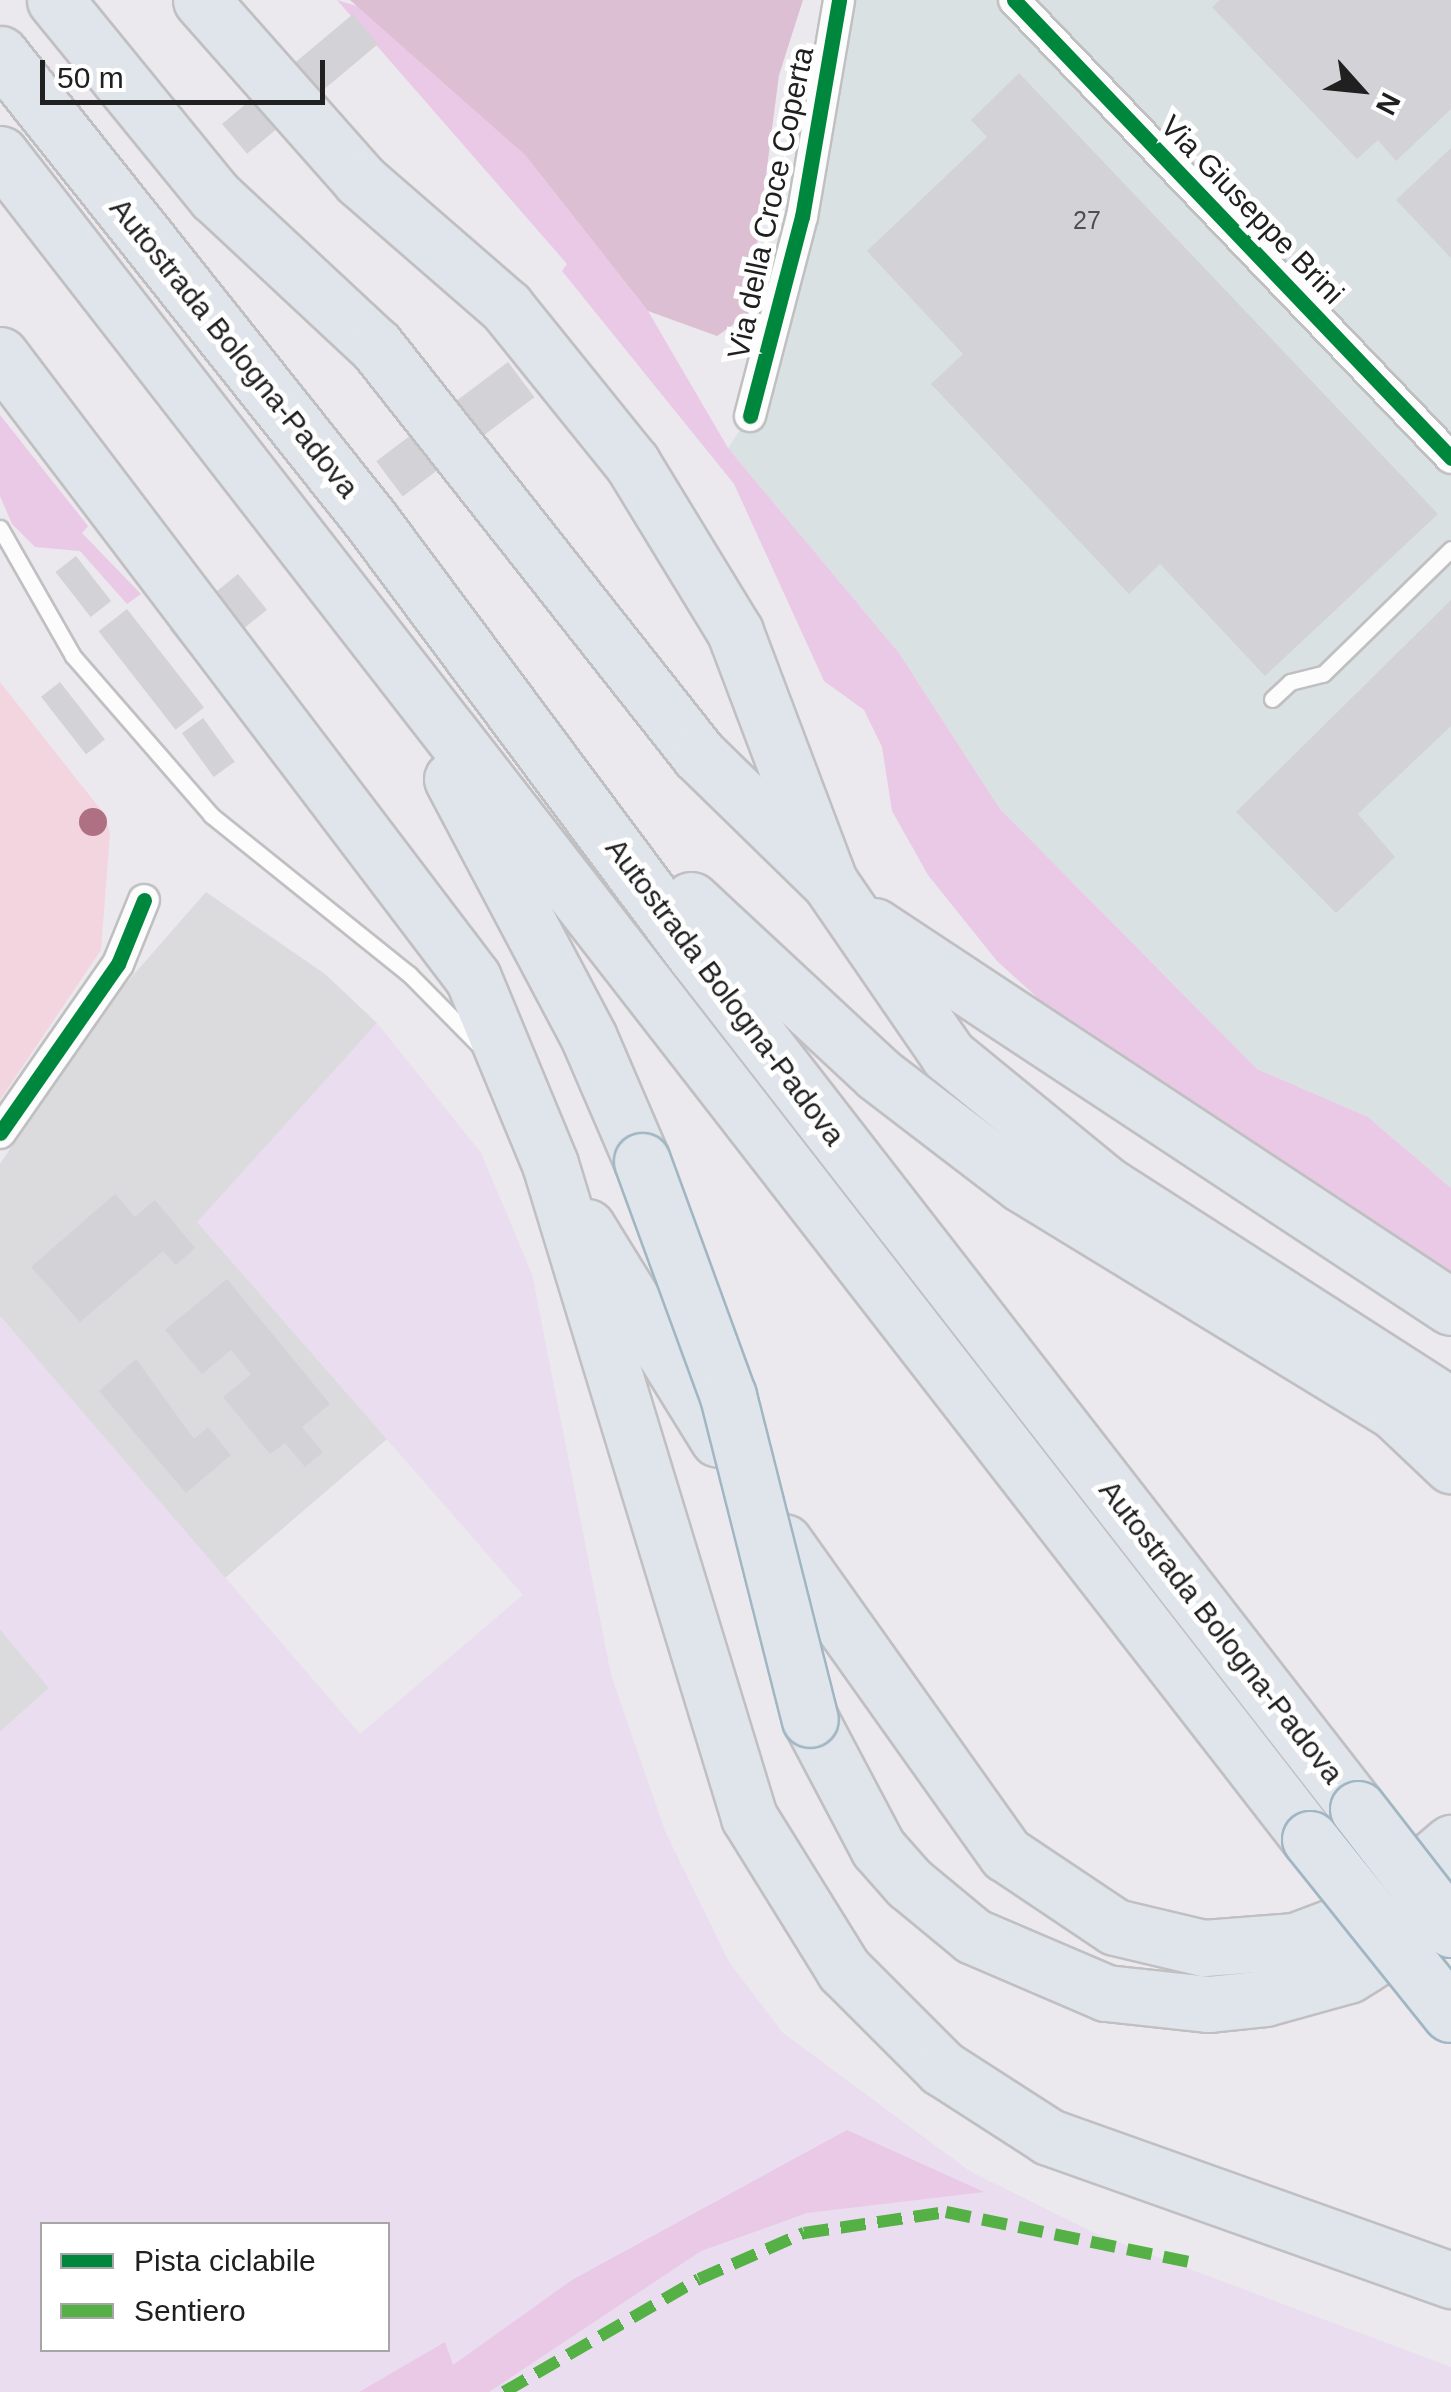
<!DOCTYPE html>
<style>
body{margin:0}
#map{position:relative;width:1451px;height:2392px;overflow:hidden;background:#ebe9ee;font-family:Arial,sans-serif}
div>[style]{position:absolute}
.residential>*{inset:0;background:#dbdadd}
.industrial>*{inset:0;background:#d9e1e2}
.farmland>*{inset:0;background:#e9ddef}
.grass>*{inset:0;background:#eac9e6}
.forest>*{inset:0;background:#dcbfd3}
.park>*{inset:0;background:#f3d5df}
.building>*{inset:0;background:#d3d2d7;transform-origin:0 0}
.roads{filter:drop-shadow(2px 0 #c0bfc1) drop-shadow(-2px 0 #c0bfc1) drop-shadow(0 2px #c0bfc1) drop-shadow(0 -2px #c0bfc1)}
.service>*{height:15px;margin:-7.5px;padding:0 7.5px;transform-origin:7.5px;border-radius:7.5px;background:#fcfcfc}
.minor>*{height:30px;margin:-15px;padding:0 15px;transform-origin:15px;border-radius:15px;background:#fcfcfc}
.motorway>*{height:55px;margin:-27.5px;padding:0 27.5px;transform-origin:27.5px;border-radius:27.5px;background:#e0e5eb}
.bridges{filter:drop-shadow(2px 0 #a0b6c3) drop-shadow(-2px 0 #a0b6c3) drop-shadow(0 2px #a0b6c3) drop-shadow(0 -2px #a0b6c3)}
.motorway-bridge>*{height:55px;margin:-27.5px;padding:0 27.5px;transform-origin:27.5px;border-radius:27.5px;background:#e0e5eb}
.quiet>*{height:12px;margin-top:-6px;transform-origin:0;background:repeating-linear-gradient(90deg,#55b145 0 25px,transparent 0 37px)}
.cycleway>*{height:15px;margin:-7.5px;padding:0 7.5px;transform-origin:7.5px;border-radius:7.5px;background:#00873e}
.trees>*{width:28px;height:28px;margin:-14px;border-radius:50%;background:#b07083}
span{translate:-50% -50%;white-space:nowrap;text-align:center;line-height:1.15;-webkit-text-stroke:10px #fff;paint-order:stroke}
.number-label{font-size:25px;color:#4e4e50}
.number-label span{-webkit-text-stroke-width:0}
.street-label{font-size:30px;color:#202020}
.legend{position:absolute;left:40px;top:2222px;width:350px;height:130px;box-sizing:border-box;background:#fff;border:2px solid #a6a6a6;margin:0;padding:12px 18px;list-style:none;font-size:30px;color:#202020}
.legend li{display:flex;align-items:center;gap:20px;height:50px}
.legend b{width:50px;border:2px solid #a6a6a6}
.north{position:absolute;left:1311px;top:40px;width:100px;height:100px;-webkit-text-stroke:8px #fff;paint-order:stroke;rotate:117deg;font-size:28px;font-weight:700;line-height:40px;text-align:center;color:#202020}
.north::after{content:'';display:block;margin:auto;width:35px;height:45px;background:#202020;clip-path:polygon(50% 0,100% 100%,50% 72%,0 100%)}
.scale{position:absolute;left:40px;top:60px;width:285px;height:45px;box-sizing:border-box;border:5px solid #202020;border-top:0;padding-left:12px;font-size:30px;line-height:35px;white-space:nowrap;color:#202020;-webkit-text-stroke:8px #fff;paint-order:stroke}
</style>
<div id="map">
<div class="residential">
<i style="clip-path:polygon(206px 892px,325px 974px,377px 1023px,198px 1223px,387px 1439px,225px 1578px,0 1316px,0 1164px,100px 1013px)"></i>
<i style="clip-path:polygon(0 1629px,49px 1688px,0 1732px)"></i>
</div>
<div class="industrial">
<i style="clip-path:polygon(839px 0,1451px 0,1451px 1188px,1368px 1117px,1257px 1069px,1000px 809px,899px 653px,728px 448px,750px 415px)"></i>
</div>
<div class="farmland">
<i style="clip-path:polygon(evenodd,377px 1023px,481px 1153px,532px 1274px,611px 1675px,665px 1831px,729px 1962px,783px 2033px,971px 2172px,1099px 2235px,1451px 2367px,1451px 2392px,0 2392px,0 1732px,49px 1688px,0 1629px,0 1316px,360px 1734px,523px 1595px,197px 1222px,377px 1023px,42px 2224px,388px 2224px,388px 2350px,42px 2350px,42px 2224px)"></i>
</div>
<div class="grass">
<i style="clip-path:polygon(337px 0,360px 7px,525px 155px,648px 311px,728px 448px,899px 653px,1000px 809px,1257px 1069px,1368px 1117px,1451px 1188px,1451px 1275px,1078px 1035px,997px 961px,928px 875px,892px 811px,882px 747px,864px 710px,824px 681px,734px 484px,562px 271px,567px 264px)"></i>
<i style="clip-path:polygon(0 415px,88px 526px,82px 533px,141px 594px,127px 604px,80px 551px,35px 547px,12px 524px,0 496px)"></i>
<i style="clip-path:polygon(847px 2130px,984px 2192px,807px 2213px,701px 2251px,489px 2392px,359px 2392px,445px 2342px,453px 2365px,572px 2280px)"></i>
</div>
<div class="forest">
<i style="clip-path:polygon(350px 0,803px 0,779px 75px,748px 314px,717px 336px,648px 311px,525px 155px)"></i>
</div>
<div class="park">
<i style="clip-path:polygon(0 682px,105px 815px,110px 834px,101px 950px,0 1100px)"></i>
</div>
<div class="building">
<i style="clip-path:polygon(1220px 0,1451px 0,1451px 109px,1396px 161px,1378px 140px,1357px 159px,1212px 7px)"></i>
<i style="left:353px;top:14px;width:39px;height:171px;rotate:50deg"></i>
<i style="clip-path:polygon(1019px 73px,1438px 514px,1265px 676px,1160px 564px,1129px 594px,931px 384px,963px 354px,867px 251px,987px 137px,971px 120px)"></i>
<i style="clip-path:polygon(1451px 148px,1451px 258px,1396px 200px)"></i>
<i style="left:508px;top:362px;width:44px;height:165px;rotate:53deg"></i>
<i style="left:76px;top:556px;width:57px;height:26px;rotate:52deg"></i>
<i style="left:238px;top:574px;width:46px;height:88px;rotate:51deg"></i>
<i style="clip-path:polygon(1451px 600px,1451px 726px,1358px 814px,1395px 857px,1336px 913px,1236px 812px)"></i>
<i style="left:127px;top:609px;width:125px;height:36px;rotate:52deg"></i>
<i style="left:60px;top:682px;width:73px;height:24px;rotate:52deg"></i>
<i style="left:203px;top:718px;width:54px;height:26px;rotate:54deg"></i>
<i style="clip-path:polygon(115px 1194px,135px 1217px,155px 1200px,195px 1248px,176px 1265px,163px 1251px,80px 1322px,31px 1267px)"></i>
<i style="clip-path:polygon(227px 1279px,330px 1404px,302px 1427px,323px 1452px,305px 1467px,285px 1443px,270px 1454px,223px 1397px,251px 1374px,231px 1350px,202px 1374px,165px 1330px)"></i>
<i style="clip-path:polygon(136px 1359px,194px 1439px,208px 1427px,231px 1455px,186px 1493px,99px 1391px)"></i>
</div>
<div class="roads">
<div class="service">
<i style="left:0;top:528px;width:147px;rotate:60.3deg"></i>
<i style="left:73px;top:656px;width:211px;rotate:49deg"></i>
<i style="left:211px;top:815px;width:254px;rotate:38.8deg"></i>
<i style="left:409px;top:974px;width:98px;rotate:45.4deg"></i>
<i style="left:1272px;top:699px;width:25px;rotate:-43deg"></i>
<i style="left:1290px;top:682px;width:34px;rotate:-14deg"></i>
<i style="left:1323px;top:674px;width:179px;rotate:-44.3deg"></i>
</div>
<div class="minor">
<i style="left:1014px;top:0;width:633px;rotate:46.34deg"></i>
<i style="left:750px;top:416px;width:206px;rotate:-75.4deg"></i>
<i style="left:802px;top:217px;width:220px;rotate:-80.3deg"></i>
<i style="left:0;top:1133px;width:206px;rotate:-55.1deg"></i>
<i style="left:118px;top:964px;width:69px;rotate:-67.9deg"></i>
</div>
<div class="motorway">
<i style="left:55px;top:0;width:253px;rotate:50.8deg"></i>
<i style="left:215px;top:196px;width:220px;rotate:43deg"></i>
<i style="left:376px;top:346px;width:521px;rotate:51.7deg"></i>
<i style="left:699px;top:755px;width:183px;rotate:44.3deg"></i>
<i style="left:830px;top:883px;width:209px;rotate:55.5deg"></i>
<i style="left:948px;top:1055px;width:205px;rotate:39.3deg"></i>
<i style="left:1107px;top:1185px;width:409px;rotate:32.7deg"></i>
<i style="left:201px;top:0;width:240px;rotate:48.5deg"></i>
<i style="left:360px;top:180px;width:194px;rotate:41deg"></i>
<i style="left:506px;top:307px;width:201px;rotate:51.1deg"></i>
<i style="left:632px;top:463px;width:198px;rotate:58.6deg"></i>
<i style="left:735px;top:632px;width:260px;rotate:69.3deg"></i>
<i style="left:0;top:54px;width:594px;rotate:51.49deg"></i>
<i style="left:370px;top:519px;width:544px;rotate:53.3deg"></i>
<i style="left:695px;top:955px;width:1081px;rotate:52.18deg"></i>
<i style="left:0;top:154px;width:2134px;rotate:52.14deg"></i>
<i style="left:0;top:355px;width:782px;rotate:52.79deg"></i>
<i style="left:473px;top:978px;width:201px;rotate:67.5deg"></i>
<i style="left:550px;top:1164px;width:683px;rotate:73.05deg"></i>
<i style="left:749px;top:1817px;width:180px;rotate:58.2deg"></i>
<i style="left:844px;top:1970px;width:139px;rotate:45deg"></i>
<i style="left:942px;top:2068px;width:127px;rotate:32.8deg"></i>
<i style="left:1049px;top:2137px;width:427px;rotate:19.6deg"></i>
<i style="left:452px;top:779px;width:293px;rotate:62.1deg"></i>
<i style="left:589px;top:1038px;width:134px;rotate:66.7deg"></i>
<i style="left:691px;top:900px;width:255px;rotate:42.9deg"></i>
<i style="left:878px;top:1074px;width:181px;rotate:37.4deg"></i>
<i style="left:1022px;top:1184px;width:436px;rotate:31.4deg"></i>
<i style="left:1394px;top:1411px;width:79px;rotate:43.5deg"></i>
<i style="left:874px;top:926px;width:691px;rotate:33.44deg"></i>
<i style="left:587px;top:1227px;width:249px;rotate:58.3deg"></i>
<i style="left:784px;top:1542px;width:383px;rotate:54.6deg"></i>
<i style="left:1006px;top:1854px;width:131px;rotate:33.8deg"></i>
<i style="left:1115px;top:1927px;width:91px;rotate:13.3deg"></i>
<i style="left:1204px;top:1948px;width:91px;rotate:-4.4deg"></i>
<i style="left:1295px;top:1941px;width:79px;rotate:-20.7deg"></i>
<i style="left:1369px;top:1913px;width:108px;rotate:-40.5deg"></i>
<i style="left:810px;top:1719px;width:146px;rotate:62.2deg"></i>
<i style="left:878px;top:1848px;width:47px;rotate:48.5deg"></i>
<i style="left:909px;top:1883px;width:83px;rotate:39.6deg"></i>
<i style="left:973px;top:1936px;width:145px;rotate:23.2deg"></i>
<i style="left:1106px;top:1993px;width:104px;rotate:6.1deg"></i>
<i style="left:1209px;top:2004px;width:56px;rotate:-6.1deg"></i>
<i style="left:1265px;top:1998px;width:86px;rotate:-15.5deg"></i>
<i style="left:1348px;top:1975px;width:105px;rotate:-31.7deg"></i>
</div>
</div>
<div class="bridges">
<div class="motorway-bridge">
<i style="left:642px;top:1161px;width:250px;rotate:69.9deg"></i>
<i style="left:728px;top:1396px;width:333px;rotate:75.8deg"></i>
<i style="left:1358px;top:1809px;width:152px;rotate:52.2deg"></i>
<i style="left:1310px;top:1839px;width:224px;rotate:51.3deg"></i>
</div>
</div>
<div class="quiet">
<i style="left:504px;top:2392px;width:225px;rotate:-30.1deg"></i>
<i style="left:699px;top:2279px;width:115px;rotate:-23.7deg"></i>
<i style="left:804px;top:2233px;width:144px;rotate:-8.4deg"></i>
<i style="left:946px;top:2212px;width:249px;rotate:11.6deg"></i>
</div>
<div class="cycleway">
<i style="left:1014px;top:0;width:633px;rotate:46.34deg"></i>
<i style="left:750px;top:416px;width:206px;rotate:-75.4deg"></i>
<i style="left:802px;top:217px;width:220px;rotate:-80.3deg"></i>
<i style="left:0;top:1133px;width:206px;rotate:-55.1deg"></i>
<i style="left:118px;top:964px;width:69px;rotate:-67.9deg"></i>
</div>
<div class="trees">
<i style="left:93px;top:822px"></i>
</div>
<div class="number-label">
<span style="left:1087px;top:220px">27</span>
</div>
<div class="street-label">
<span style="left:771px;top:203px;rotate:-78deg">Via della Croce Coperta</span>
<span style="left:1252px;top:210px;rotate:46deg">Via Giuseppe Brini</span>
<span style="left:234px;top:348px;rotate:51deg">Autostrada Bologna-Padova</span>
<span style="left:725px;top:992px;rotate:53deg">Autostrada Bologna-Padova</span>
<span style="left:1221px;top:1632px;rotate:52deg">Autostrada Bologna-Padova</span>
</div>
<ul class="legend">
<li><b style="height:12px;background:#00873e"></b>Pista ciclabile</li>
<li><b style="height:12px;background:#55b145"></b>Sentiero</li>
</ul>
<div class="north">N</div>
<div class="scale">50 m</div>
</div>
